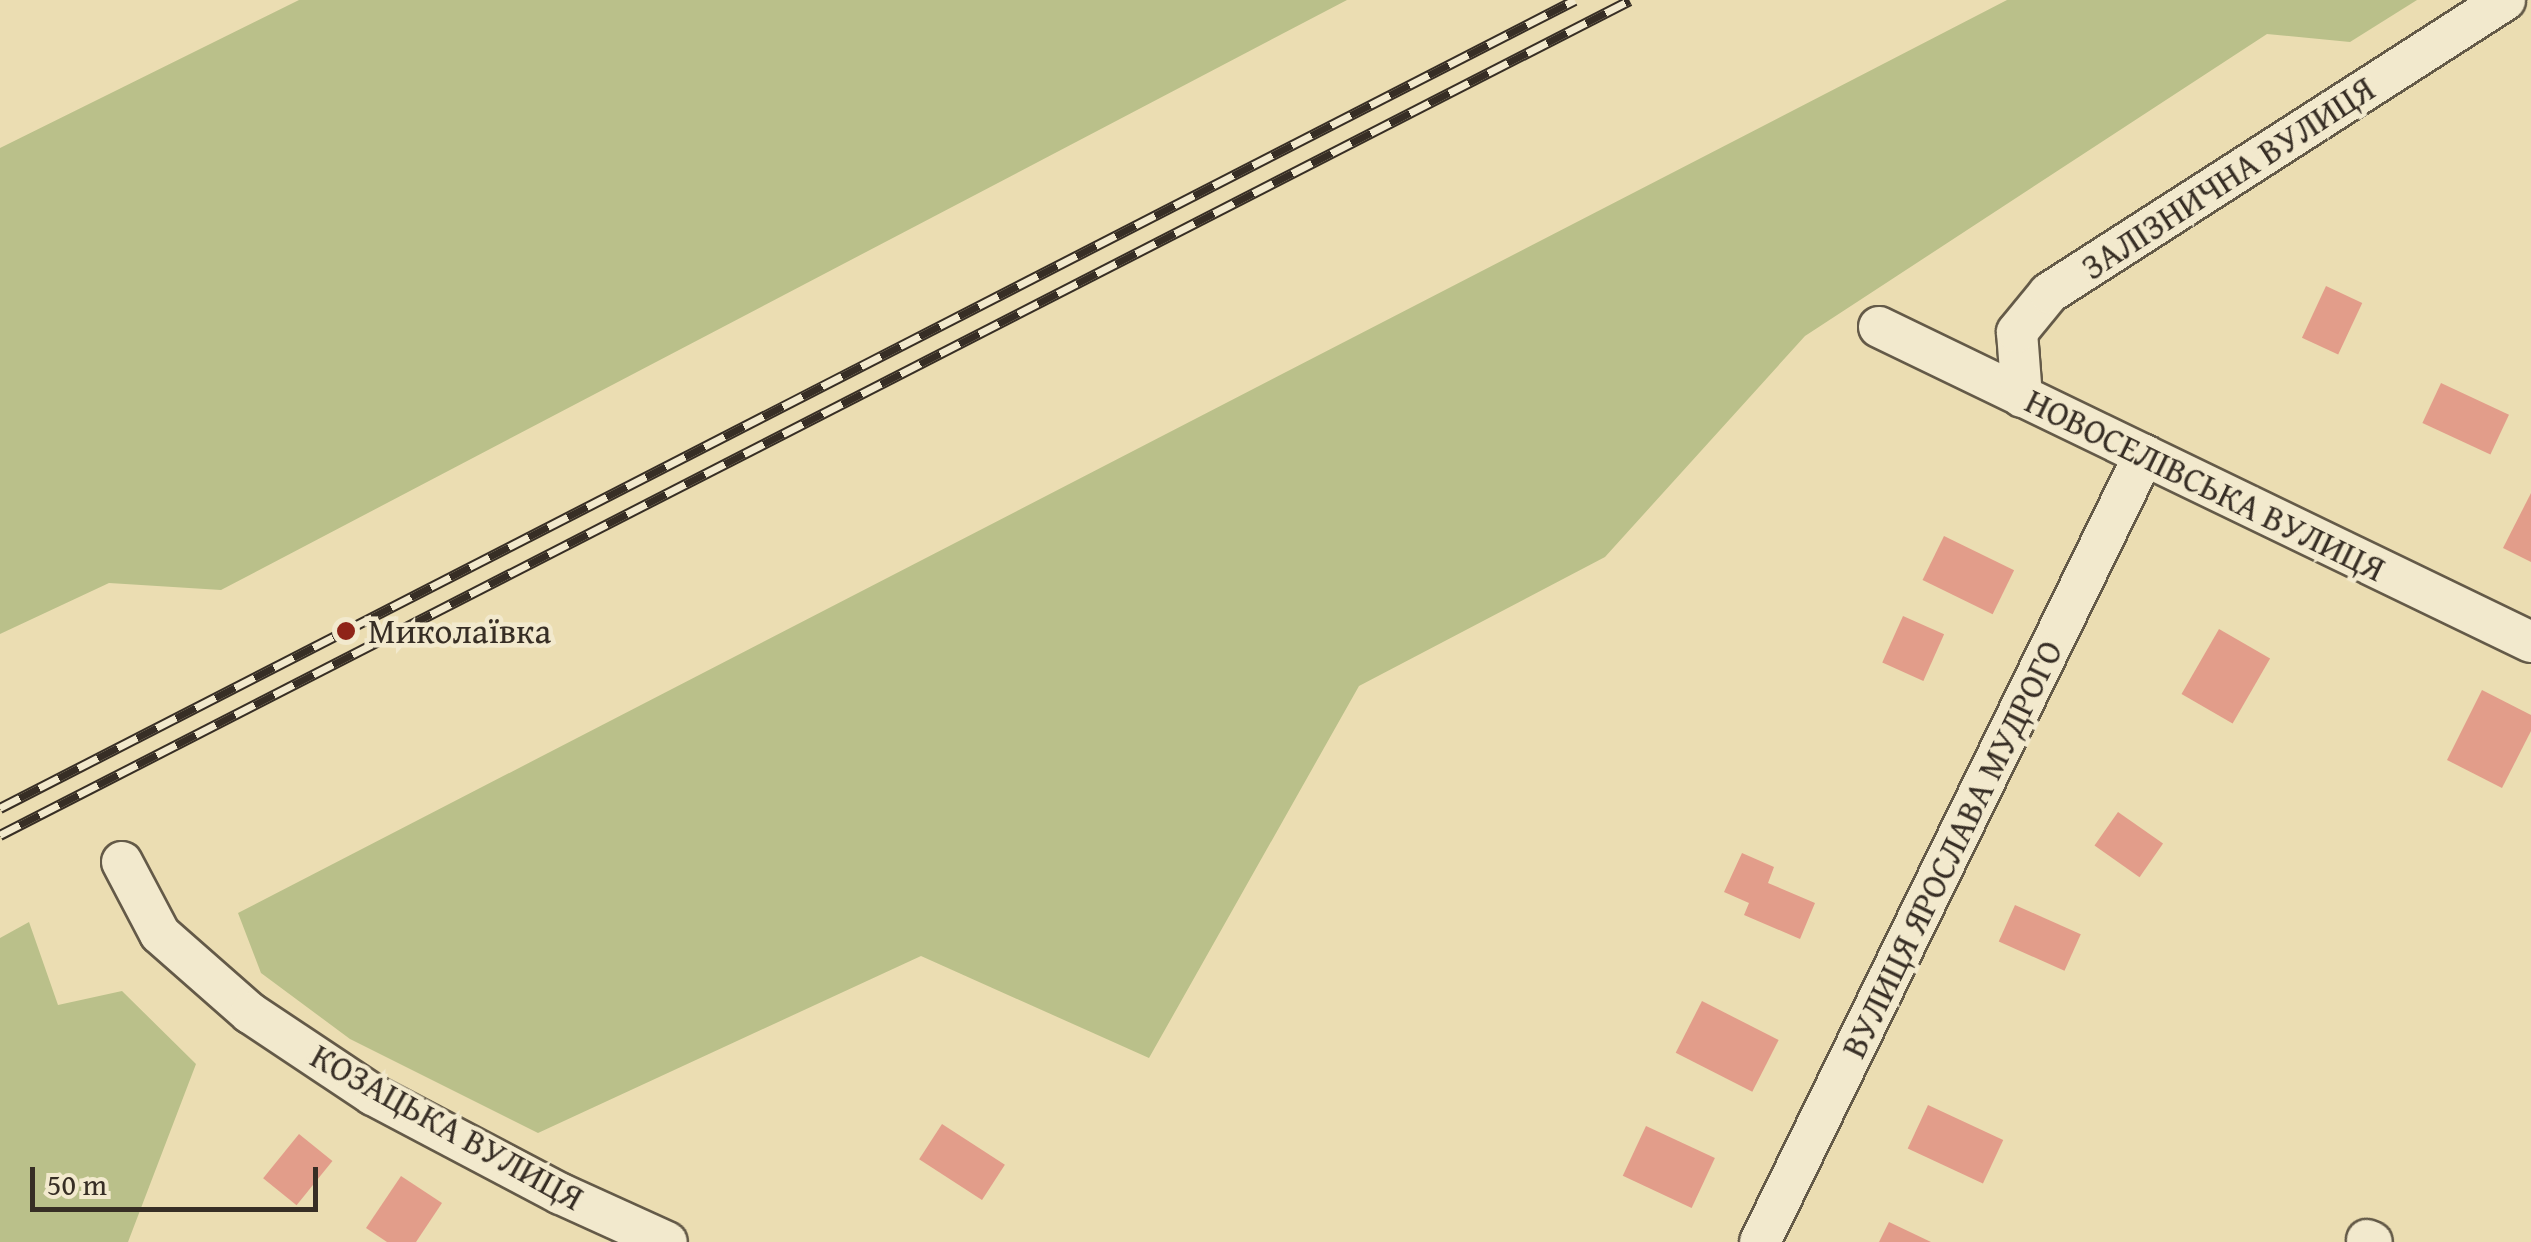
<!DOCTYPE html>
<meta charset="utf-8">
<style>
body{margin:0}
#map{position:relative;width:2531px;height:1242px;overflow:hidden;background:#ebddb2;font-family:"Gentium Book Plus",serif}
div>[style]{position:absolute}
.green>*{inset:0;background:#bac08a}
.building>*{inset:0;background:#e29d8a;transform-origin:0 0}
.roads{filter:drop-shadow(2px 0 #645a48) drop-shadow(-2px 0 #645a48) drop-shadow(0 2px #645a48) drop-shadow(0 -2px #645a48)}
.minor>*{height:40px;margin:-20px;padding:0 20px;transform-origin:20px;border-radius:20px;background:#f2e9cd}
.rail>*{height:11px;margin-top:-5.5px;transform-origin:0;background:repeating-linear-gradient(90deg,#f2e9cd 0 22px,#372e25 0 44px);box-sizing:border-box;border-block:2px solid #372e25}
.dots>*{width:28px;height:28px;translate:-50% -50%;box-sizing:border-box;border:5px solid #f2e9cd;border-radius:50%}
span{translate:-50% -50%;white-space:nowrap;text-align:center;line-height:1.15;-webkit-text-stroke:9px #f2e9cd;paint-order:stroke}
.street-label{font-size:35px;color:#372e25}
.poi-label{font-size:35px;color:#372e25}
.left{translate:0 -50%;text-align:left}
.scale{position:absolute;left:30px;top:1167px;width:288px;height:45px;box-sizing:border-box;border:5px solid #372e25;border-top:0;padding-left:12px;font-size:30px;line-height:35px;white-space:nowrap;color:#372e25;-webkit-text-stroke:8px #f2e9cd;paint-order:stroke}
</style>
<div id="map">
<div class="green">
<i style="clip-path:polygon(299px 0,1347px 0,221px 590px,109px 583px,0 634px,0 148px)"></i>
<i style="clip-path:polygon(2007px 0,2417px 0,2350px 42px,2267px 34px,1805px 336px,1605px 557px,1359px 686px,1149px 1058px,921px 956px,538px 1133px,350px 1039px,261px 973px,238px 913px)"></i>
<i style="clip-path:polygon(29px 922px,58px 1005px,122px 991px,196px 1064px,128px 1242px,0 1242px,0 938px)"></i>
</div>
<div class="building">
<i style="left:2326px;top:286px;width:40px;height:57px;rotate:25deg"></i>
<i style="left:2441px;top:383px;width:75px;height:44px;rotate:25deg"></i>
<i style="clip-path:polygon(2531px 493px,2531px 562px,2503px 548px)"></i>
<i style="left:1944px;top:536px;width:78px;height:49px;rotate:26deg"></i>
<i style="left:1903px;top:616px;width:45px;height:51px;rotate:24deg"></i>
<i style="left:2219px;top:629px;width:59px;height:75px;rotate:30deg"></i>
<i style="clip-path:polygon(2482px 690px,2531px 715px,2531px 731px,2502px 788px,2447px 760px)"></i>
<i style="left:2118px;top:812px;width:55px;height:41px;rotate:35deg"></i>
<i style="clip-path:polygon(1742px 853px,1774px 867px,1768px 883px,1815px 903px,1800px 939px,1744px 915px,1749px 903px,1724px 892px)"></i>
<i style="left:2015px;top:905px;width:72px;height:40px;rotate:24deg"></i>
<i style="left:1702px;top:1001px;width:86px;height:58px;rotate:27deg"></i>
<i style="left:1928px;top:1105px;width:83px;height:48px;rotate:25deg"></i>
<i style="left:942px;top:1124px;width:75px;height:42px;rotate:33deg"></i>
<i style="left:1646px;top:1126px;width:76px;height:55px;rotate:25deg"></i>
<i style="left:299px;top:1134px;width:43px;height:57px;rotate:39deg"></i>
<i style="clip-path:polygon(401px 1176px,442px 1203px,416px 1242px,387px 1242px,366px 1228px)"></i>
<i style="clip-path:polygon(1889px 1222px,1931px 1242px,1879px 1242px)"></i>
</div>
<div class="roads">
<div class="minor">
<i style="left:1879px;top:327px;width:724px;rotate:25.79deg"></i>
<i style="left:2022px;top:397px;width:65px;rotate:-94.4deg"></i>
<i style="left:2017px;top:332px;width:50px;rotate:-50.6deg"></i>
<i style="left:2049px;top:293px;width:542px;rotate:-32.72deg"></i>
<i style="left:122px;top:862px;width:81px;rotate:62.2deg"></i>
<i style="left:160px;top:934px;width:120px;rotate:41.3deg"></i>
<i style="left:250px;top:1013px;width:148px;rotate:33.7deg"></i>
<i style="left:373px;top:1095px;width:212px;rotate:27.8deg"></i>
<i style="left:561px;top:1194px;width:116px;rotate:24.4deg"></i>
<i style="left:2367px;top:1240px;width:5px;rotate:22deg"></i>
<i style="left:1760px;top:1242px;width:876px;rotate:-63.99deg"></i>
</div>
</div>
<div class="rail">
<i style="left:0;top:808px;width:1770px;rotate:-27.16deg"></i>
<i style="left:0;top:835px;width:1831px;rotate:-27.12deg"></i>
</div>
<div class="dots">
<i style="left:346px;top:631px;background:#8f2418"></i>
</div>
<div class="street-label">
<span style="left:2228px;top:178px;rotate:-33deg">ЗАЛІЗНИЧНА ВУЛИЦЯ</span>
<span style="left:2205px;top:485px;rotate:26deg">НОВОСЕЛІВСЬКА ВУЛИЦЯ</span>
<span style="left:1952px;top:849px;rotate:-64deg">ВУЛИЦЯ ЯРОСЛАВА МУДРОГО</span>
<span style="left:447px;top:1127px;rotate:29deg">КОЗАЦЬКА ВУЛИЦЯ</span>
</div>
<div class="poi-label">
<span class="left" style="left:368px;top:631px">Миколаївка</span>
</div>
<div class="scale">50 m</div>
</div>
